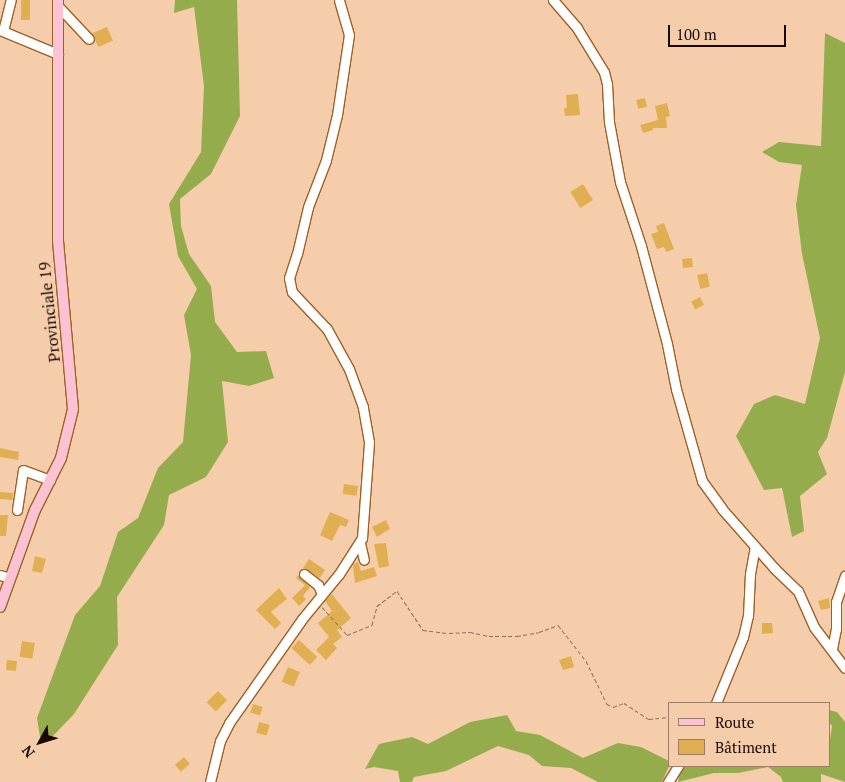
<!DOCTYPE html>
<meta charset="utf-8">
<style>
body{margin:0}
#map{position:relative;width:845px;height:782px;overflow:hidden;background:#f6cdab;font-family:"PT Serif",serif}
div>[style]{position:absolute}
.forest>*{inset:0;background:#95ac4d}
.building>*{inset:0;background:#e0af51;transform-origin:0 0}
.path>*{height:1px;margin-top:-0.5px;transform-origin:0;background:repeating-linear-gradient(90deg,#8c6e59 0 4px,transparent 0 6.5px)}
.roads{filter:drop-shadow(1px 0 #9e6125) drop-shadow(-1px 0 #9e6125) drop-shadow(0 1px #9e6125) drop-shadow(0 -1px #9e6125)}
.minor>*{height:9px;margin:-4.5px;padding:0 4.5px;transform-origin:4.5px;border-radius:4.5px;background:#fff}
.major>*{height:10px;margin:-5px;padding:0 5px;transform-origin:5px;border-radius:5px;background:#fac2d3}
span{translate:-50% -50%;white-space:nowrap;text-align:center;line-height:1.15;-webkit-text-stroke:4px #f6cdab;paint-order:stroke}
.street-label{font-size:16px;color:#1a0800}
.legend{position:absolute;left:668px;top:702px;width:162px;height:65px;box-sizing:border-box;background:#f6cdab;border:1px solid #9e7e67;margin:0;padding:6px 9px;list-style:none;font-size:15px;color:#1a0800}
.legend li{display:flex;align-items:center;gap:10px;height:25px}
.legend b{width:25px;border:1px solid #9e7e67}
.north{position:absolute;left:15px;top:717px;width:50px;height:50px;-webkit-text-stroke:4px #f6cdab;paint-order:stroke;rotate:231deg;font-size:14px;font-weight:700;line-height:20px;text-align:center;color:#1a0800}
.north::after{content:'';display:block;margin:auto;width:18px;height:22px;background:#1a0800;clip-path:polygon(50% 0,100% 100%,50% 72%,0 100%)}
.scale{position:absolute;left:668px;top:25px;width:118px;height:22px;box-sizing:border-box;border:2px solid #1a0800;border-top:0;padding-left:6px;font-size:15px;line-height:18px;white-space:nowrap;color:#1a0800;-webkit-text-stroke:4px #f6cdab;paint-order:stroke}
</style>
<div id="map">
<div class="forest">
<i style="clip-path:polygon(175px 0,237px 0,240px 116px,211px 174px,180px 199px,181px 226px,189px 254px,211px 286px,215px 322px,237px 352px,266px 351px,274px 378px,249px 386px,222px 381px,228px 442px,206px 477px,169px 495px,164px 525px,117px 597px,118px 645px,74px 714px,51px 738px,40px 737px,37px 718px,75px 615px,100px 586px,118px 532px,138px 518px,158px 468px,183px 442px,191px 355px,184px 315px,197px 289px,178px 256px,169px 204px,201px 152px,204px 86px,194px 7px,174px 13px)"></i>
<i style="clip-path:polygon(825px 33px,845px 43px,845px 372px,827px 438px,818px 452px,827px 474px,800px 496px,804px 531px,792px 537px,782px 488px,764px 490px,736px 436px,754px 404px,775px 395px,805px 404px,820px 338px,802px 254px,796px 205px,802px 165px,779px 162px,762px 152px,779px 142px,821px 146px)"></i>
<i style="clip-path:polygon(829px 710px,837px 712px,845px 722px,845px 782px,821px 774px,821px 782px,783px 782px,781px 777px,768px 767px,738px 773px,714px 773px,678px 782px,681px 766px,829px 766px,829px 746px,832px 726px,829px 722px)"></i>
<i style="clip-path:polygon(507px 715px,516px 731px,540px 735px,583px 758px,618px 743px,641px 747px,669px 761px,669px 766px,662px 782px,598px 782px,571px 768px,542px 766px,529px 755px,498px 746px,446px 771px,414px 777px,412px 782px,400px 782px,398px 771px,374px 767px,365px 769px,379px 744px,412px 737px,428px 744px,470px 722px)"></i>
</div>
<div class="building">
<i style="left:21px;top:0;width:9px;height:20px"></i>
<i style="left:107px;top:27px;width:15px;height:16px;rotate:67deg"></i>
<i style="clip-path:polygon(578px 94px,580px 115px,565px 116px,564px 108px,567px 108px,566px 95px)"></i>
<i style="left:645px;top:98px;width:9px;height:9px;rotate:77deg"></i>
<i style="clip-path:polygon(667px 103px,670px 116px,666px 117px,667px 128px,653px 128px,653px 130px,643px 133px,640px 125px,658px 120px,655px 106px)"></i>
<i style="left:583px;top:184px;width:19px;height:15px;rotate:58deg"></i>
<i style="clip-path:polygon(664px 223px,674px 249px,666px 252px,664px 247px,657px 249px,651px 234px,658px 232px,656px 226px)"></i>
<i style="left:692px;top:258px;width:9px;height:10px;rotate:84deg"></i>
<i style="left:707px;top:273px;width:14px;height:10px;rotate:78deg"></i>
<i style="left:700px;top:297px;width:9px;height:10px;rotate:63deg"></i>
<i style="clip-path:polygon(0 448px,19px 452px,18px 460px,0 457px)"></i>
<i style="left:344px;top:484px;width:14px;height:10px;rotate:8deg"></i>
<i style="left:0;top:492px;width:13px;height:7px;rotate:4deg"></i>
<i style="clip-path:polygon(330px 512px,349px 520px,346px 527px,340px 525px,332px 541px,320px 535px)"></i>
<i style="clip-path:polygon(0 515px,8px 515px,6px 536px,0 536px)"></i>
<i style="clip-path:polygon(386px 520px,390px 529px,377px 537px,372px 527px)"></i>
<i style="clip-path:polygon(386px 543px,389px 566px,379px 568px,374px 544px)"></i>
<i style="clip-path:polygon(35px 556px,46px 559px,42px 573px,32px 571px)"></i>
<i style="clip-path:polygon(309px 559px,325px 570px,320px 578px,303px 568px)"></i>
<i style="clip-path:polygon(358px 562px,361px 571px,374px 567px,377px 576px,355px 583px,353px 564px)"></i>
<i style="clip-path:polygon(298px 575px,310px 587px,303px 596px,306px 599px,299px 606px,292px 598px,305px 585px,296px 578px)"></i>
<i style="clip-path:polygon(279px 588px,287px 599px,271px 612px,281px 623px,275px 629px,256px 610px)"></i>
<i style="clip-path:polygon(332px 594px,351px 618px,337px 630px,342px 637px,333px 644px,337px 648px,326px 660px,316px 650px,329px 637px,318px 623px,332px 611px,325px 601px)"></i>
<i style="clip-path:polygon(829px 598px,830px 608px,821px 610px,818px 601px)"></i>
<i style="clip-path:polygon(762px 623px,772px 623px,773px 633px,762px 634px)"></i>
<i style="left:299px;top:640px;width:25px;height:11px;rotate:43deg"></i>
<i style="left:22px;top:641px;width:13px;height:16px;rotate:9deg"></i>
<i style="clip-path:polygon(571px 656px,574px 667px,563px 670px,559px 660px)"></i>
<i style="left:7px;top:660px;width:10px;height:10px;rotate:6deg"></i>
<i style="left:288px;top:667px;width:13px;height:16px;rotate:23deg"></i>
<i style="left:218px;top:691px;width:13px;height:16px;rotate:45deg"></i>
<i style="left:253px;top:704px;width:10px;height:9px;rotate:17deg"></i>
<i style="left:259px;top:722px;width:11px;height:11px;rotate:15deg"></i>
<i style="left:184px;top:757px;width:9px;height:12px;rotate:49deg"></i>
</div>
<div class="path">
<i style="left:322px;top:607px;width:38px;rotate:48deg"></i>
<i style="left:347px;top:635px;width:27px;rotate:-22deg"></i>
<i style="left:372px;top:625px;width:20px;rotate:-75deg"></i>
<i style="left:377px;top:606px;width:25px;rotate:-37deg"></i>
<i style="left:397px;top:591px;width:47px;rotate:56.3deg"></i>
<i style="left:423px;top:630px;width:26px;rotate:7deg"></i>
<i style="left:449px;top:633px;width:21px;rotate:-3deg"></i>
<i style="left:470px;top:632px;width:19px;rotate:12deg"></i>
<i style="left:489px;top:636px;width:28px"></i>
<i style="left:517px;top:636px;width:22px;rotate:-10deg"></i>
<i style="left:539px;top:632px;width:20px;rotate:-20deg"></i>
<i style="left:558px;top:625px;width:46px;rotate:52.1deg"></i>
<i style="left:586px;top:661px;width:48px;rotate:64deg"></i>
<i style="left:607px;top:704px;width:7px;rotate:27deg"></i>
<i style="left:613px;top:707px;width:12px;rotate:-20deg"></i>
<i style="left:624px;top:703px;width:30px;rotate:33deg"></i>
<i style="left:649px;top:719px;width:20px;rotate:-6deg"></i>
<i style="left:701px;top:703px;width:6px;rotate:-9deg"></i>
</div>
<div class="roads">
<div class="minor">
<i style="left:553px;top:0;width:37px;rotate:49deg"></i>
<i style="left:577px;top:28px;width:52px;rotate:58.5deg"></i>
<i style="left:604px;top:72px;width:12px;rotate:76deg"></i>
<i style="left:607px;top:84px;width:38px;rotate:87deg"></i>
<i style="left:609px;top:122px;width:61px;rotate:79.6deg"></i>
<i style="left:620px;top:182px;width:67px;rotate:71.8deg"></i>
<i style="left:641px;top:246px;width:101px;rotate:75.1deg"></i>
<i style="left:667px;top:344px;width:46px;rotate:78.7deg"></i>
<i style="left:676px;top:389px;width:96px;rotate:74.2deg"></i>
<i style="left:702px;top:481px;width:34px;rotate:54deg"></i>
<i style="left:722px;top:509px;width:80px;rotate:48.5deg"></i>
<i style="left:775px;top:569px;width:32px;rotate:44deg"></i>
<i style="left:798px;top:591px;width:39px;rotate:66deg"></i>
<i style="left:814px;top:627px;width:51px;rotate:52.9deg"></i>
<i style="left:58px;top:6px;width:45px;rotate:46.8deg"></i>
<i style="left:0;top:30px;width:63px;rotate:22.5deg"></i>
<i style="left:3px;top:31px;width:32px;rotate:-76deg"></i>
<i style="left:17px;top:510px;width:40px;rotate:-81.5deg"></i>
<i style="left:23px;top:470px;width:29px;rotate:20deg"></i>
<i style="left:360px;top:543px;width:17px;rotate:77deg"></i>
<i style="left:304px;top:574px;width:18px;rotate:38deg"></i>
<i style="left:318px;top:585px;width:10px;rotate:66deg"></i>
<i style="left:0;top:575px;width:10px;rotate:17deg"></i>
<i style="left:832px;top:649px;width:20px;rotate:-79deg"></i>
<i style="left:836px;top:629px;width:27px;rotate:-90deg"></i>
<i style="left:836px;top:602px;width:28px;rotate:-71deg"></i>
<i style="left:716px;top:703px;width:71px;rotate:-67.8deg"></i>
<i style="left:743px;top:637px;width:22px;rotate:-77deg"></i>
<i style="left:748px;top:616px;width:42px;rotate:-87.3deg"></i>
<i style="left:750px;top:574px;width:28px;rotate:-80deg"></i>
<i style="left:210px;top:782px;width:42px;rotate:-76.3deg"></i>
<i style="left:220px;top:741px;width:20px;rotate:-63deg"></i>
<i style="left:229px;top:723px;width:127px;rotate:-54.9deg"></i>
<i style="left:302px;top:619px;width:58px;rotate:-50.6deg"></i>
<i style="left:339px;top:574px;width:43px;rotate:-57.4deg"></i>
<i style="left:362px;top:538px;width:96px;rotate:-85.8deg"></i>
<i style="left:369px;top:442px;width:36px;rotate:-100deg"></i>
<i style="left:363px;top:407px;width:40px;rotate:-110.2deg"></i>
<i style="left:349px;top:369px;width:46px;rotate:-118.8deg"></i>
<i style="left:327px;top:329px;width:51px;rotate:-133.4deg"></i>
<i style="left:292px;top:292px;width:14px;rotate:-102deg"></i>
<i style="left:289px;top:278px;width:25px;rotate:-72deg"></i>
<i style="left:297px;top:254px;width:48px;rotate:-76.8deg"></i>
<i style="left:308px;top:207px;width:50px;rotate:-69deg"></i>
<i style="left:326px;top:160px;width:46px;rotate:-76.3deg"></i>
<i style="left:337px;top:115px;width:81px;rotate:-81.5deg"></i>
<i style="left:349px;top:35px;width:36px;rotate:-106deg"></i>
<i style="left:668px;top:782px;width:19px;rotate:-58deg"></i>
</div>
<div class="major">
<i style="left:0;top:607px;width:103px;rotate:-70.2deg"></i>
<i style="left:35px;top:510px;width:58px;rotate:-63.4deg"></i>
<i style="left:61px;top:458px;width:50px;rotate:-76.2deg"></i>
<i style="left:73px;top:409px;width:169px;rotate:-95.1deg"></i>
<i style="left:58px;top:241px;width:241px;rotate:-90deg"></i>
</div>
</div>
<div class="street-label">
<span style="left:49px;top:312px;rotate:-96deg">Provinciale 19</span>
</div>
<ul class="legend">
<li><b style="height:6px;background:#fac2d3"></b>Route</li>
<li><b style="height:14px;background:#e0af51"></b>Bâtiment</li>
</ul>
<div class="north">N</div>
<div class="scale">100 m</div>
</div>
